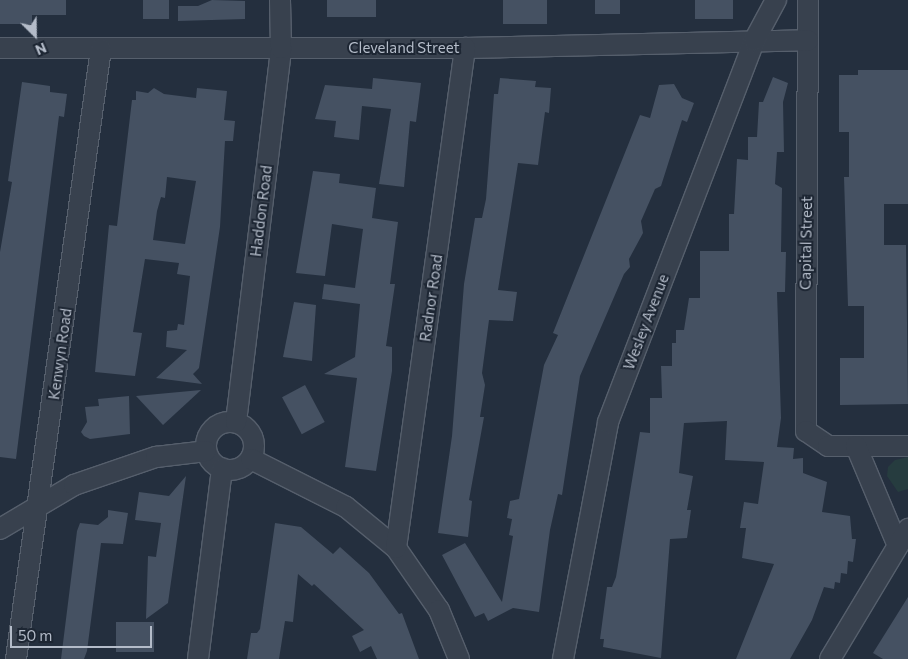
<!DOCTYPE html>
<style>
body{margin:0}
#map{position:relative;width:908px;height:659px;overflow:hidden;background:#242f3e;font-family:Commissioner,sans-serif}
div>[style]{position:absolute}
.green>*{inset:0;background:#263c3f}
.building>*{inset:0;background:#455162;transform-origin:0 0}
.roads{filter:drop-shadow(1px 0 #565f6c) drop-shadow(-1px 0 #565f6c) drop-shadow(0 1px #565f6c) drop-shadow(0 -1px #565f6c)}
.minor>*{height:20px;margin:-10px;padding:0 10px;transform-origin:10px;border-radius:10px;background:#38414e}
.minor>.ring{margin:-10px;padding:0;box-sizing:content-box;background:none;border:20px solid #38414e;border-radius:50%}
span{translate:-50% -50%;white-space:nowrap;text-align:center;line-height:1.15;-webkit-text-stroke:4px #1d2633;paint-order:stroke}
.street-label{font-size:15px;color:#b4bcc9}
.north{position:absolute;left:10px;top:10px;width:50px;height:50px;-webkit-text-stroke:4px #1d2633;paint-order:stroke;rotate:157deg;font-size:14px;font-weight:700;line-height:20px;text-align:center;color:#b4bcc9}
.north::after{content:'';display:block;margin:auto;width:18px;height:22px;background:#b4bcc9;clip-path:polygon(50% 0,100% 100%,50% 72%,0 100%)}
.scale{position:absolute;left:10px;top:626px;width:142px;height:22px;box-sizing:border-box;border:2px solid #b4bcc9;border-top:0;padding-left:6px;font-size:15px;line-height:18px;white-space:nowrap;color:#b4bcc9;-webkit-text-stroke:4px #1d2633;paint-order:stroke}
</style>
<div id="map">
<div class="green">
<i style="clip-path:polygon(908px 457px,908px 489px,898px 492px,887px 476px,888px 467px,895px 460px)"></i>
</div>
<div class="building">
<i style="clip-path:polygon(0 0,66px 0,66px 15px,32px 15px,32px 24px,0 24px)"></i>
<i style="left:143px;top:0;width:26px;height:19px"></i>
<i style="clip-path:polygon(212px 0,245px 1px,245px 19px,178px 21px,178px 6px,198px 6px)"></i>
<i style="left:327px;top:0;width:49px;height:17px"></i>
<i style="left:503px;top:0;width:44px;height:24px"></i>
<i style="left:595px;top:0;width:25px;height:14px"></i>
<i style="left:695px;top:0;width:38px;height:19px"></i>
<i style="clip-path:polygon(858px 70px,908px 70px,908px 204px,884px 204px,884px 245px,906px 245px,908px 404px,840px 405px,840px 358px,864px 358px,864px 306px,848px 306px,844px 177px,849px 177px,849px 132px,839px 132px,839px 75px,858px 75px)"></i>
<i style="clip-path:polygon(773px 77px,788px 83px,783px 102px,784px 152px,777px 152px,775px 184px,782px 188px,781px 252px,786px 252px,785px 292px,777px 292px,781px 418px,777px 447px,794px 448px,793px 459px,803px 458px,803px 473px,827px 482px,822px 512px,850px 516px,852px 539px,856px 539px,853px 562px,848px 561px,847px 574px,841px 573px,840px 583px,835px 582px,834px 589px,824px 587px,812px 620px,790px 659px,736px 659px,774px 564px,742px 558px,746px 528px,740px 528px,744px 502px,758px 504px,764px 462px,725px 460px,727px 421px,684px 423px,679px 473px,693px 476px,687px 510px,691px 510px,687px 538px,670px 539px,661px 658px,603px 647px,604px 639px,600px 639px,607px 587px,612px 587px,616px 577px,640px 432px,650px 433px,650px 398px,662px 398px,661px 366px,672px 366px,672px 343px,676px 343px,676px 330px,684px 330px,689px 298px,700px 298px,700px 251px,729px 251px,729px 214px,734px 214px,737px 159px,748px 160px,748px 137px,757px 137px,759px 102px,763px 102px)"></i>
<i style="clip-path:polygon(373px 78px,421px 83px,416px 122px,410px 121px,404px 187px,379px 184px,391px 109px,362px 106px,359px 140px,334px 137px,336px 121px,315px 119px,325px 85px,372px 89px)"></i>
<i style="clip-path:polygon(500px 78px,536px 81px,535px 87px,551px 88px,549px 113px,545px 112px,538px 165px,518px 163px,498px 290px,517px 292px,513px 321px,489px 320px,482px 373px,485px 385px,480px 417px,484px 417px,469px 500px,472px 501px,468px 537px,438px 533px,452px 436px,464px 284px,475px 218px,482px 218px,486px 199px,494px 94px,498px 94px)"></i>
<i style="clip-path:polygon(22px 82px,50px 86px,50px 92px,67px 94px,64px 117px,59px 116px,16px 459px,0 457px,0 252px,12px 182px,8px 181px)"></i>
<i style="clip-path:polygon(674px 84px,682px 98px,694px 103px,687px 122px,682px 120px,661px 186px,655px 189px,641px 221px,643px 233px,629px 259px,630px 267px,624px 274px,580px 376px,562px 495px,558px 494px,550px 530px,539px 612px,513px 608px,488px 621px,484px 613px,475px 617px,442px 555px,465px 543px,502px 602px,513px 536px,509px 535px,512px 519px,507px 518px,510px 501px,519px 499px,544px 365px,558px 335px,553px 333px,640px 115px,650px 118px,659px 85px)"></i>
<i style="clip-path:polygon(evenodd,154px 88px,164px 94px,196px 98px,197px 88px,227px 91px,224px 120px,235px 121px,233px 141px,225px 141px,220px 227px,199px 368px,193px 374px,202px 384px,156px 378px,187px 350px,166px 347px,167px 331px,177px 330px,178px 324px,184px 325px,190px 276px,177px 274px,179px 263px,145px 259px,133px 332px,142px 333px,135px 376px,95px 372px,109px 225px,117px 226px,132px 100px,136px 100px,136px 91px,148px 93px,154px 88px,167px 177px,196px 181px,185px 244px,153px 240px,157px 211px,161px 197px,165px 198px,167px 177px)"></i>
<i style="clip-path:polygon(313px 171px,340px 174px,339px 183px,376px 188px,372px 218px,398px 222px,390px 284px,395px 284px,386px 346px,392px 347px,392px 371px,376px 471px,345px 467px,357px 378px,324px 374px,355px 357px,360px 304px,322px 299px,324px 284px,355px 288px,363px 229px,332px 224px,325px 276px,296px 273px)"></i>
<i style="clip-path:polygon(294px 302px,316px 305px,312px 361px,283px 357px)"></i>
<i style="left:305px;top:385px;width:42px;height:26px;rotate:62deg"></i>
<i style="clip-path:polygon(201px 390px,163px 425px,136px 396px)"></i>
<i style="clip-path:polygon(129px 396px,130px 434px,90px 439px,84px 436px,81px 432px,87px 422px,85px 407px,99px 406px,98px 399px)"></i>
<i style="clip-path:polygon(186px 476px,168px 603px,146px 619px,148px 556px,156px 557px,161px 523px,135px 520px,139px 492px,169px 496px)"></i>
<i style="clip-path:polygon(108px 510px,128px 513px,123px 544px,101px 543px,87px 651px,84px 659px,61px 659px,77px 531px,80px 523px,98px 525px,108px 517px)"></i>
<i style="clip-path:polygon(275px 523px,301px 527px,333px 554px,340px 547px,369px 573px,399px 614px,402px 613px,419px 659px,377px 659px,371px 646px,360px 652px,352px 636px,364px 630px,314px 584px,312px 586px,298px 574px,293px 622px,285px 621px,279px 659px,247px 659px,251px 633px,257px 633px,260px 629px)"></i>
<i style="clip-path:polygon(908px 597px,908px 659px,883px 659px,873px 653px)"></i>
<i style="left:116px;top:622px;width:38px;height:30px"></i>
</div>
<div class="roads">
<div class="minor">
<i style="left:808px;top:0;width:431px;rotate:90.3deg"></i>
<i style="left:806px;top:431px;width:27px;rotate:34deg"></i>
<i style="left:828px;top:446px;width:80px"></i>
<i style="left:0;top:48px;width:465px"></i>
<i style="left:465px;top:48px;width:343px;rotate:-1.3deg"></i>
<i class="ring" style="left:206px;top:422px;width:28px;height:28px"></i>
<i style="left:236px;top:422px;width:377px;rotate:-83.1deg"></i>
<i style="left:281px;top:48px;width:48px;rotate:-91.2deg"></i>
<i style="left:856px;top:446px;width:108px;rotate:67.2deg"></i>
<i style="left:251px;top:459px;width:106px;rotate:26.8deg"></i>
<i style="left:346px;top:507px;width:65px;rotate:39.4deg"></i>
<i style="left:396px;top:548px;width:75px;rotate:55.3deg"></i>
<i style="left:439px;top:610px;width:53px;rotate:67.8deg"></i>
<i style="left:0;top:529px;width:86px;rotate:-30.7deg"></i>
<i style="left:74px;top:485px;width:87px;rotate:-18.9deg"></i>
<i style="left:156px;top:457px;width:50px;rotate:-6.8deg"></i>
<i style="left:396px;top:548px;width:505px;rotate:-82.14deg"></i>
<i style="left:16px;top:659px;width:616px;rotate:-82.07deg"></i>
<i style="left:198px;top:659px;width:192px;rotate:-82.8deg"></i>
<i style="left:563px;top:659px;width:241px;rotate:-79.2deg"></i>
<i style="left:608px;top:422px;width:408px;rotate:-69deg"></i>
<i style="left:754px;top:41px;width:47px;rotate:-61.8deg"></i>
<i style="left:830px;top:659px;width:152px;rotate:-59deg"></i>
</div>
</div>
<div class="street-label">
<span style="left:404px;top:48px">Cleveland Street</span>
<span style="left:261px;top:211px;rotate:-83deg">Haddon Road</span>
<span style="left:806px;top:243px;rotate:-89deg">Capital Street</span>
<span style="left:431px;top:298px;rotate:-82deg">Radnor Road</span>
<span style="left:646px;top:322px;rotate:-69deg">Wesley Avenue</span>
<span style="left:60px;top:354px;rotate:-82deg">Kenwyn Road</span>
</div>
<div class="north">N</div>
<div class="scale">50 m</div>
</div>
